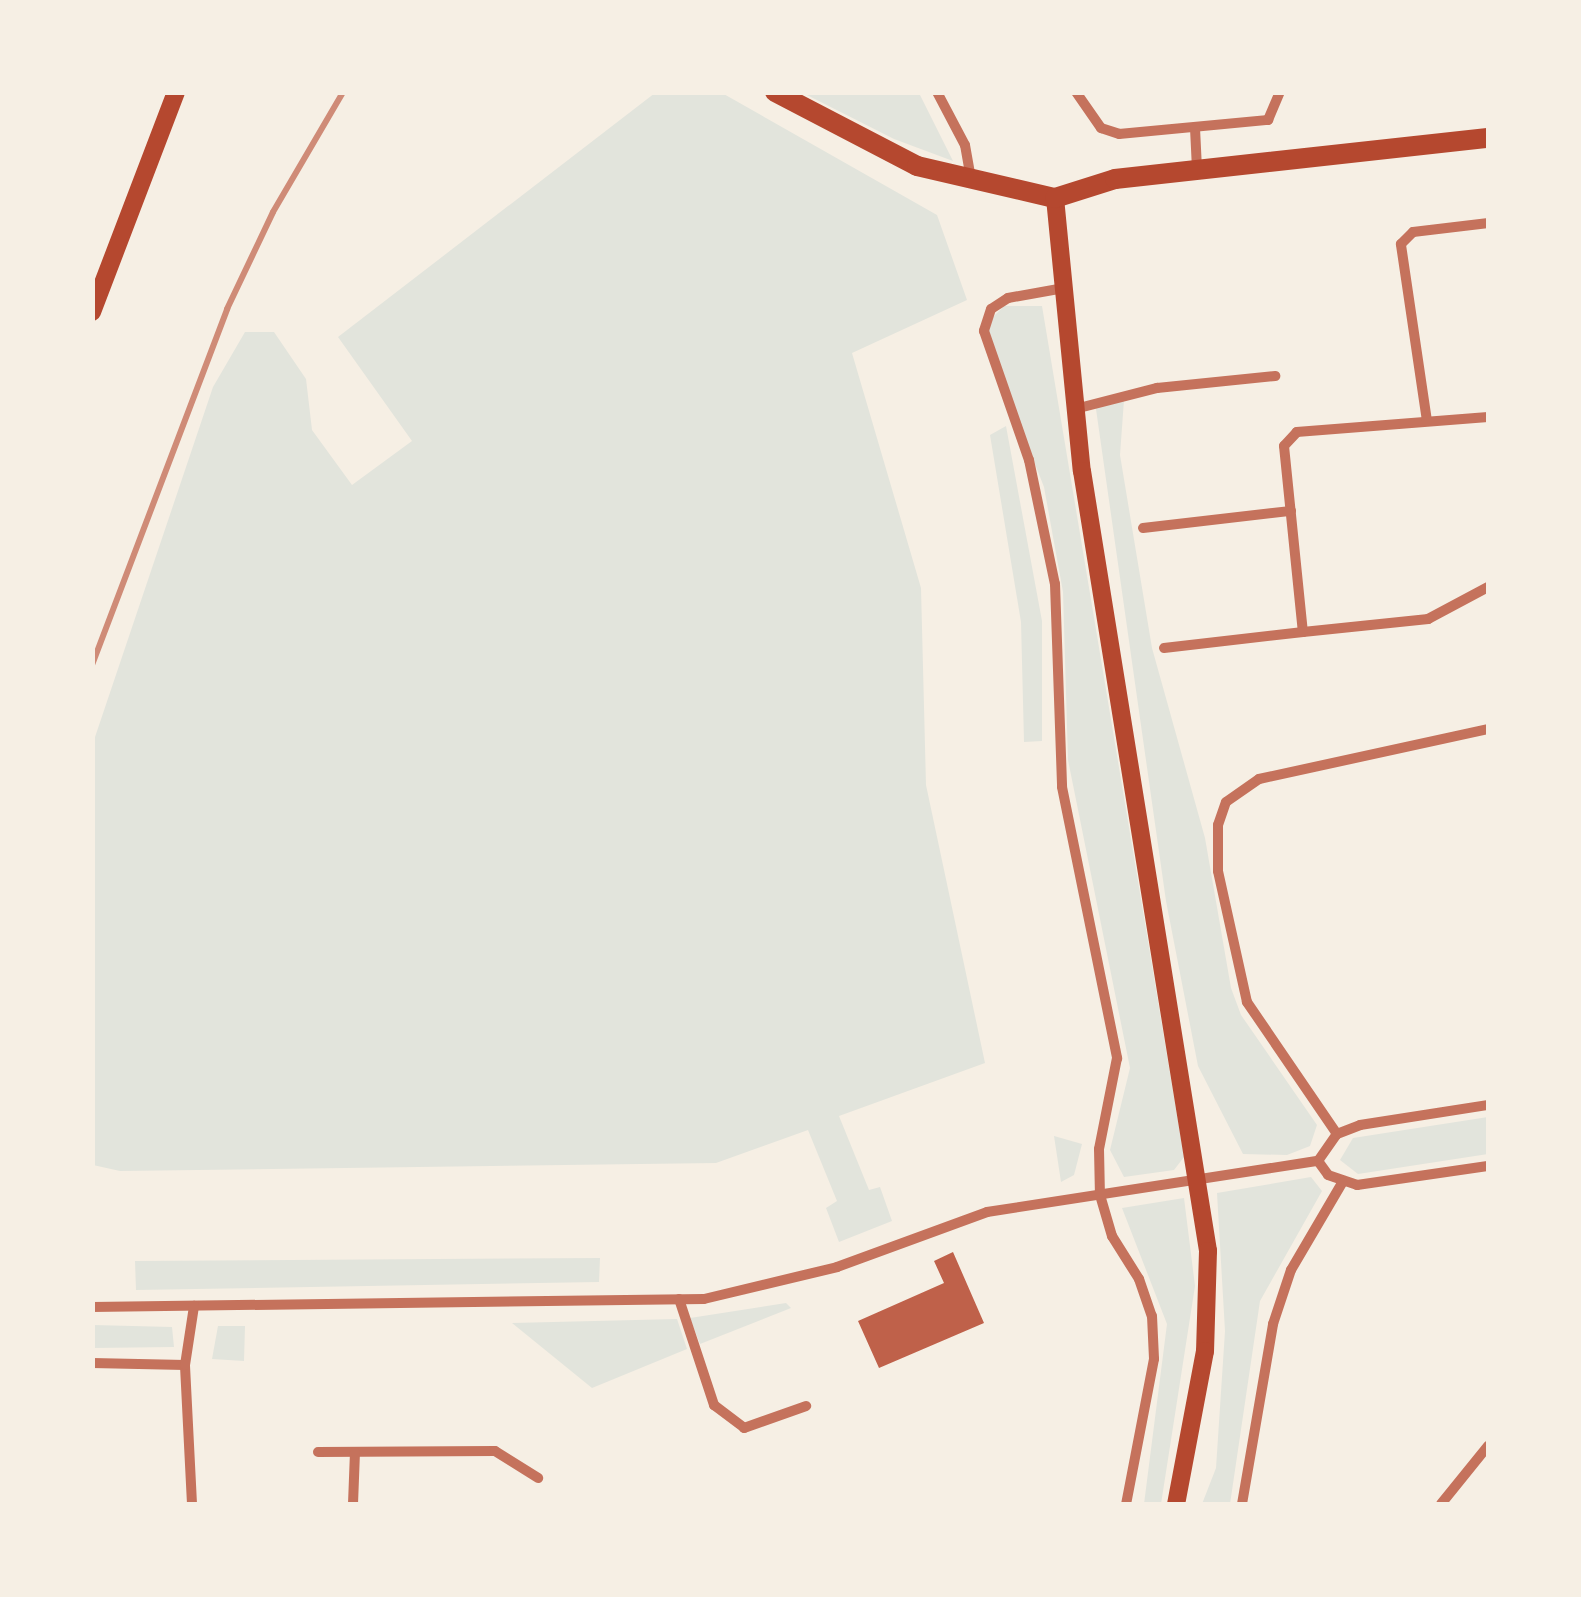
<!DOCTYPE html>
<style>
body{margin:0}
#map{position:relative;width:1581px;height:1597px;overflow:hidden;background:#f6efe4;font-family:Arial,sans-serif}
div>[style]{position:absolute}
.green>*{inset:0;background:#e2e4dc}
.building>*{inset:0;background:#bf614a}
.minor>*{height:10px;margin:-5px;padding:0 5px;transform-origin:5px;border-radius:5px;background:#c5725c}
.secondary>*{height:18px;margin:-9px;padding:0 9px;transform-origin:9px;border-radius:9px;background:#b5482f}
.primary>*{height:20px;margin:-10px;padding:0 10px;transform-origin:10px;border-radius:10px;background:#b5482f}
.rail>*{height:6px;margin:-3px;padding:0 3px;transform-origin:3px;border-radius:3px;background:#cf8b77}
span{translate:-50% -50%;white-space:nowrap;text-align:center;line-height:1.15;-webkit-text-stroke:9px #f6efe4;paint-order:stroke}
.frame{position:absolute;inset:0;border:95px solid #f6efe4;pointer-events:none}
</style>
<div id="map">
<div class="green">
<i style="clip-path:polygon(655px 93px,722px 93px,937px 215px,967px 300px,852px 353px,921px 588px,926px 785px,985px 1063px,839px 1116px,869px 1190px,880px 1187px,892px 1221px,839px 1242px,826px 1208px,837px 1201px,808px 1130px,716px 1163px,120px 1171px,93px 1165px,93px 743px,213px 387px,245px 332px,274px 332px,306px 379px,312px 430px,352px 485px,412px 441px,338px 337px)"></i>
<i style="clip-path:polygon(803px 93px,919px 93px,953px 161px,894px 139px)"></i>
<i style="clip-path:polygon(1004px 306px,1042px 306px,1184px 1157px,1174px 1170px,1124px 1177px,1110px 1150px,1130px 1068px,1068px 760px,1063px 592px,1044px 487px,989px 347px,989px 321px)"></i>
<i style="clip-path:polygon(1124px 400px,1120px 455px,1152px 648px,1205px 838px,1231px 988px,1241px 1015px,1317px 1125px,1310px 1146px,1287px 1155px,1243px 1154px,1198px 1066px,1166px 901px,1095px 402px)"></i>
<i style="clip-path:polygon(1006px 426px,1042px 621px,1042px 741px,1024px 742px,1021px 622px,990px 435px)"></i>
<i style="clip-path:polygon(1488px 1117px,1488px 1154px,1358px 1174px,1340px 1160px,1353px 1138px)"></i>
<i style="clip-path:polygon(1054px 1136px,1082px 1144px,1074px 1175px,1061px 1182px)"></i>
<i style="clip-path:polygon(1311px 1177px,1322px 1191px,1260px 1301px,1230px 1504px,1202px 1504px,1216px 1468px,1225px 1331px,1217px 1193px)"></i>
<i style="clip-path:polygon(1184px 1198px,1195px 1286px,1161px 1504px,1144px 1504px,1167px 1324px,1122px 1208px)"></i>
<i style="clip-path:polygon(600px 1258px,599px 1282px,136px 1290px,135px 1261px)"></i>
<i style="clip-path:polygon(786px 1303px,791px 1308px,700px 1344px,690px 1318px)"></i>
<i style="clip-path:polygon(677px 1319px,687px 1349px,592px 1388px,512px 1323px)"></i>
<i style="clip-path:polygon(93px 1325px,172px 1327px,174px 1347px,93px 1348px)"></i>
<i style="clip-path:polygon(218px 1326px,245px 1326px,244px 1361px,212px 1359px)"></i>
</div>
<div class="building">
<i style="clip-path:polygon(953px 1252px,984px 1323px,879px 1368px,858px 1321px,944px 1283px,934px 1261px)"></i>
</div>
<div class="minor">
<i style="left:937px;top:92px;width:60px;rotate:62.2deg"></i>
<i style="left:965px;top:145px;width:35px;rotate:80deg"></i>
<i style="left:1076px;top:92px;width:44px;rotate:55.2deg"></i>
<i style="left:1101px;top:128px;width:19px;rotate:18deg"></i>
<i style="left:1119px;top:134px;width:150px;rotate:-5.4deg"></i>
<i style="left:1268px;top:120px;width:30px;rotate:-67deg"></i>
<i style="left:1195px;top:128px;width:41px;rotate:87.2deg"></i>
<i style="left:1064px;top:288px;width:57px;rotate:169.9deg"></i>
<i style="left:1008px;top:298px;width:20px;rotate:147deg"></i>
<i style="left:991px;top:309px;width:23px;rotate:108deg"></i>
<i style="left:984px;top:331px;width:137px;rotate:70.8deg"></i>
<i style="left:1029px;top:460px;width:127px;rotate:78.2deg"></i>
<i style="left:1055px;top:584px;width:203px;rotate:88deg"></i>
<i style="left:1062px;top:787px;width:277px;rotate:78.5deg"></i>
<i style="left:1117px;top:1058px;width:93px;rotate:101.2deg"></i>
<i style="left:1099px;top:1149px;width:46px;rotate:88.8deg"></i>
<i style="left:1100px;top:1195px;width:43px;rotate:73.7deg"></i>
<i style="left:1112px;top:1236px;width:51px;rotate:57.9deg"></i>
<i style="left:1139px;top:1279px;width:39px;rotate:71deg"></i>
<i style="left:1152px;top:1316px;width:43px;rotate:87.3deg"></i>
<i style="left:1154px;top:1359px;width:148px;rotate:100.9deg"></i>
<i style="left:1075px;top:409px;width:85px;rotate:-14.4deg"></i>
<i style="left:1157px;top:388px;width:119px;rotate:-5.8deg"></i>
<i style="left:1488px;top:417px;width:192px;rotate:175.5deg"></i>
<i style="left:1297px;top:432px;width:19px;rotate:133deg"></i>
<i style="left:1284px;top:446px;width:187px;rotate:84.2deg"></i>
<i style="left:1303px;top:632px;width:126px;rotate:-5.9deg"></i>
<i style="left:1428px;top:619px;width:68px;rotate:-28.1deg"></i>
<i style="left:1427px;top:421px;width:179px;rotate:-98.4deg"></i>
<i style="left:1401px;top:244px;width:17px;rotate:-45deg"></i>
<i style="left:1413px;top:232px;width:76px;rotate:-6.8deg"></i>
<i style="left:1143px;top:528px;width:149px;rotate:-6.6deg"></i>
<i style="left:1164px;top:648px;width:140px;rotate:-6.6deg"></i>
<i style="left:1337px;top:1134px;width:160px;rotate:-124.3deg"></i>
<i style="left:1247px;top:1002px;width:134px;rotate:-102.5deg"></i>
<i style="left:1218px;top:871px;width:46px;rotate:-90deg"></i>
<i style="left:1218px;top:825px;width:24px;rotate:-71deg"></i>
<i style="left:1226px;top:802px;width:40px;rotate:-34.9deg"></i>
<i style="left:1259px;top:779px;width:234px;rotate:-12.3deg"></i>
<i style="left:1318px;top:1161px;width:33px;rotate:-55deg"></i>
<i style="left:1337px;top:1134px;width:25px;rotate:-21deg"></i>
<i style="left:1360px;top:1125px;width:130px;rotate:-8.9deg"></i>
<i style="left:1318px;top:1161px;width:17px;rotate:54deg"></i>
<i style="left:1328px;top:1175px;width:31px;rotate:19deg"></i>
<i style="left:1357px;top:1185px;width:132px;rotate:-8.3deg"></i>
<i style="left:679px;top:1299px;width:112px;rotate:71.7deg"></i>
<i style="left:714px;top:1405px;width:38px;rotate:37deg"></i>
<i style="left:744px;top:1428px;width:66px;rotate:-19.5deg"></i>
<i style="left:92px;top:1307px;width:612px;rotate:-0.75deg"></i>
<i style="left:704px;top:1299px;width:137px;rotate:-13.5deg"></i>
<i style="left:837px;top:1267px;width:160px;rotate:-20.1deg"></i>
<i style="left:987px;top:1212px;width:335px;rotate:-8.8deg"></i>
<i style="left:92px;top:1363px;width:93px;rotate:1.2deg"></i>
<i style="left:318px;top:1452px;width:177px;rotate:-0.3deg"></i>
<i style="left:495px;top:1451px;width:51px;rotate:32.1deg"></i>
<i style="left:192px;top:1504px;width:139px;rotate:-92.9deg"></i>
<i style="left:185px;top:1365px;width:60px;rotate:-81.3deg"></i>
<i style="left:353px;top:1504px;width:52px;rotate:-87.8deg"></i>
<i style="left:1242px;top:1504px;width:183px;rotate:-80.2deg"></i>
<i style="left:1273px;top:1324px;width:57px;rotate:-71.6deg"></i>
<i style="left:1291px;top:1270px;width:101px;rotate:-59.6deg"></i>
<i style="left:1441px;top:1504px;width:75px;rotate:-51deg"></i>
</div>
<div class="secondary">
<i style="left:1055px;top:198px;width:274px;rotate:84.4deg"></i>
<i style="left:1082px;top:471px;width:790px;rotate:80.82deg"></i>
<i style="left:1208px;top:1251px;width:100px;rotate:91.7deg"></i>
<i style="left:1205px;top:1351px;width:156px;rotate:100.7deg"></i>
<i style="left:92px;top:312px;width:235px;rotate:-69.1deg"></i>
</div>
<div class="primary">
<i style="left:775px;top:92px;width:160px;rotate:27.5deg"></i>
<i style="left:917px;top:166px;width:142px;rotate:13.1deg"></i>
<i style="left:1055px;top:198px;width:63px;rotate:-17.6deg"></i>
<i style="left:1115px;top:179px;width:375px;rotate:-6.3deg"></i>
</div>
<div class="rail">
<i style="left:92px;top:665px;width:381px;rotate:-69.2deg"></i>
<i style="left:227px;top:309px;width:107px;rotate:-64.6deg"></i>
<i style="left:273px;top:212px;width:139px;rotate:-59.7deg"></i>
</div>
<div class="frame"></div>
</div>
